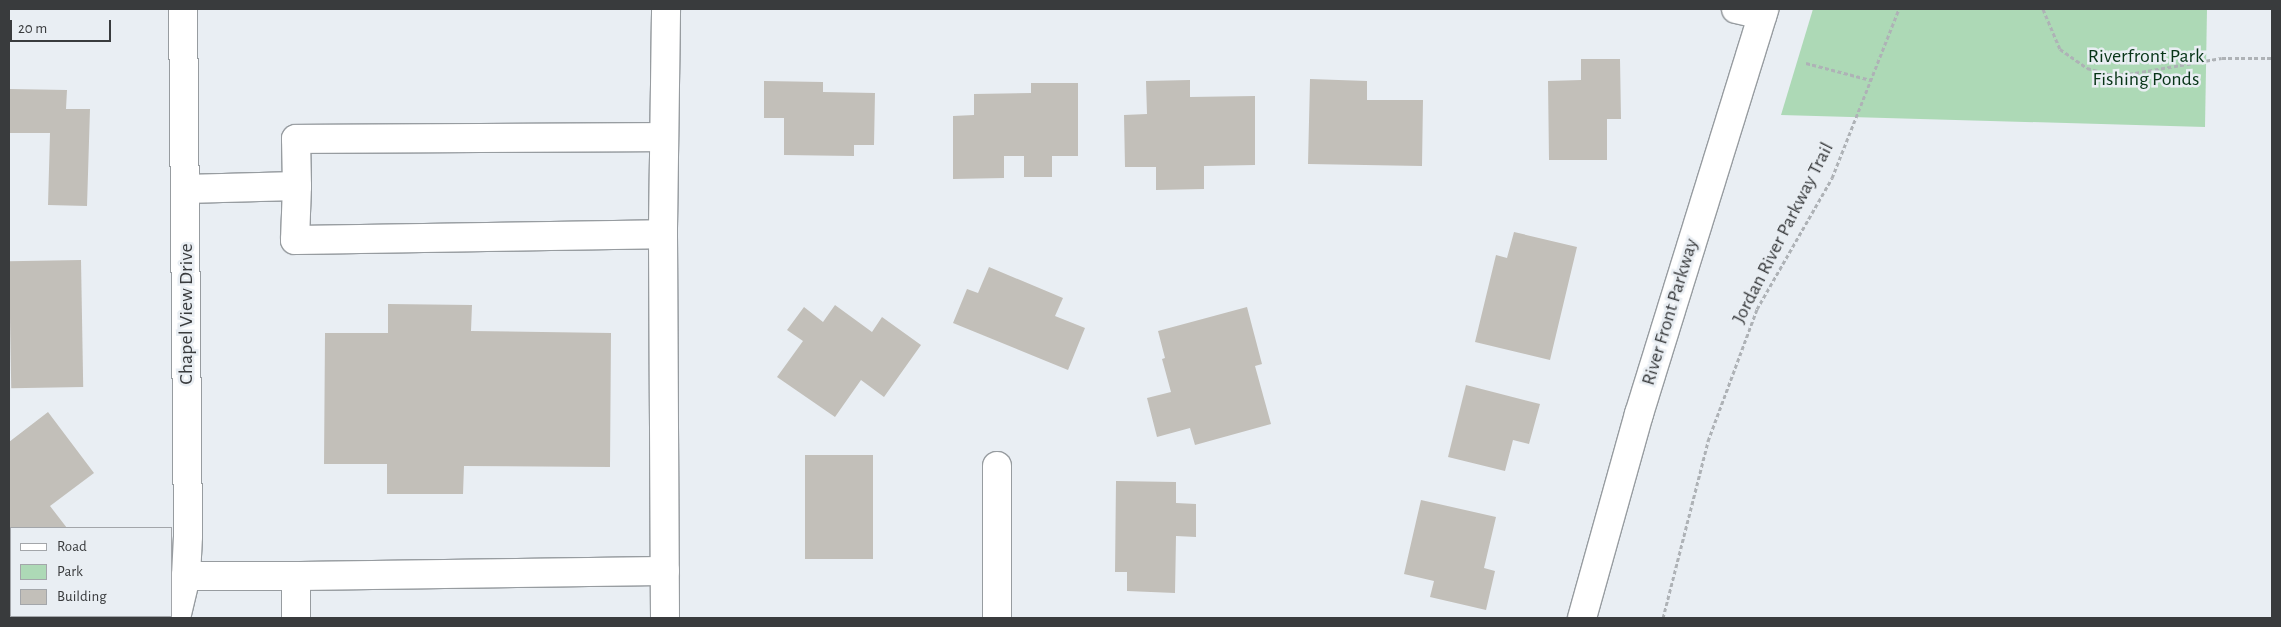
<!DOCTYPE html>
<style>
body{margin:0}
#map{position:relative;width:2281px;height:627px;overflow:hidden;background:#e9eef3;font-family:"Alegreya Sans",sans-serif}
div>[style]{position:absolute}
.green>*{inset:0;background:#add9b6}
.building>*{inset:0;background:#c2bfb9;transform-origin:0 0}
.path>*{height:3px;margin-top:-1.5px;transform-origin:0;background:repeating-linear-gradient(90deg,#aeb2b6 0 4px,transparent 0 6.5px)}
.roads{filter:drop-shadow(1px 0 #979ca0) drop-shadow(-1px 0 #979ca0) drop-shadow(0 1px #979ca0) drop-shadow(0 -1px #979ca0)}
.minor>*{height:28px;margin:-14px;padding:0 14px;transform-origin:14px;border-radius:14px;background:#fff}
span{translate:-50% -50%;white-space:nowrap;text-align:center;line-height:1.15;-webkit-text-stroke:5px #e9eef3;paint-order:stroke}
.park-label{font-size:20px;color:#073417}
.street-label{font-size:20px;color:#393b3d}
.frame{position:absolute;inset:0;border:10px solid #393b3d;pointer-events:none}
.legend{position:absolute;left:10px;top:527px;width:162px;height:90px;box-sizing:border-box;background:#e9eef3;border:1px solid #a3a6aa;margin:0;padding:6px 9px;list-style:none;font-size:15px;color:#393b3d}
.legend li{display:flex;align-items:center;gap:10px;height:25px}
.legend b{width:25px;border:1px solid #a3a6aa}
.scale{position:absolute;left:10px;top:20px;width:101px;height:22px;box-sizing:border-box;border:2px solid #393b3d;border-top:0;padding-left:6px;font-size:15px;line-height:18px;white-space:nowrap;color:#393b3d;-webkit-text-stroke:4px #e9eef3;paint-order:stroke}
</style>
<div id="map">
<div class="green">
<i style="clip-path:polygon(1813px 9px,2207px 9px,2205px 127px,1781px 115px)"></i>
</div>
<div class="building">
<i style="clip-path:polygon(1581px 59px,1620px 59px,1621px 119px,1607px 119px,1607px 160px,1549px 160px,1548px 81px,1581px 80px)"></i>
<i style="clip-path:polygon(1310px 79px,1367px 81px,1367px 100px,1423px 100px,1422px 166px,1308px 164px)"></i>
<i style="clip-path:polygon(1190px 80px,1190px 97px,1255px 96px,1255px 165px,1204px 166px,1204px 189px,1156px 190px,1156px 167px,1125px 167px,1124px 115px,1147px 114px,1146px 81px)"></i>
<i style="clip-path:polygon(764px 81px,823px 82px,823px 92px,875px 93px,874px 145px,854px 145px,854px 156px,784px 155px,784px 118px,764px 118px)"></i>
<i style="clip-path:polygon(1031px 83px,1078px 83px,1078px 156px,1052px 156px,1052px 177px,1024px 177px,1024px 156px,1004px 156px,1004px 178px,953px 179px,953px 116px,974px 115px,974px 94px,1031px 93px)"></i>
<i style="clip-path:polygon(9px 89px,67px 90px,66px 109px,90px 109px,87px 206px,48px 205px,50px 133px,9px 133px)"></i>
<i style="clip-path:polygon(1514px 232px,1577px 247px,1550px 360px,1475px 342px,1496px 255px,1507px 258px)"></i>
<i style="left:81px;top:260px;width:127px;height:72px;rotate:89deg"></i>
<i style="clip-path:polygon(989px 267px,1063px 298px,1055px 316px,1085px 328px,1068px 370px,953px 323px,967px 289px,978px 293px)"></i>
<i style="clip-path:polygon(388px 304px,472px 305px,471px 331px,611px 333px,610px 467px,464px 466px,463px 494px,387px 494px,387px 464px,324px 464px,325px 333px,388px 333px)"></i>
<i style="clip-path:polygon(835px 305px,872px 332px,882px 317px,921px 345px,884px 397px,861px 380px,835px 417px,777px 377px,803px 341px,787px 330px,804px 307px,823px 322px)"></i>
<i style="clip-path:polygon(1247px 307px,1262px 364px,1255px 366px,1271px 424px,1195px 445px,1190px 428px,1157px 437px,1147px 398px,1171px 392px,1162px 359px,1165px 358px,1158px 331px)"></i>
<i style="clip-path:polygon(1466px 385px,1540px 404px,1529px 444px,1513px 440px,1505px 471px,1448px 457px)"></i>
<i style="clip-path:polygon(48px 412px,94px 473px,50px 506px,67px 528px,11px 528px,11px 532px,9px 529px,9px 442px)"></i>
<i style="left:805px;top:455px;width:68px;height:104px"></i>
<i style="clip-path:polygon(1116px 481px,1176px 482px,1176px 503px,1196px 504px,1196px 537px,1176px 536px,1175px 593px,1127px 591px,1127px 572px,1115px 572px)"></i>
<i style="clip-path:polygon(1421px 500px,1496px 517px,1484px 568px,1495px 571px,1486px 610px,1430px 597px,1434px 581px,1404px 574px)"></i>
</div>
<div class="path">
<i style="left:2043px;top:9px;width:43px;rotate:67deg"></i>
<i style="left:2060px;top:49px;width:33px;rotate:35deg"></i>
<i style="left:2087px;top:68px;width:22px;rotate:16deg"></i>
<i style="left:2108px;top:74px;width:21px"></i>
<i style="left:2129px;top:74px;width:94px;rotate:-9.8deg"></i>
<i style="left:2222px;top:58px;width:50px"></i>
<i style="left:1806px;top:63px;width:67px;rotate:14.7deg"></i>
<i style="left:1663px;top:618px;width:183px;rotate:-75.7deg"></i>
<i style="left:1708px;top:441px;width:141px;rotate:-69.6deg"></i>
<i style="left:1757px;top:309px;width:151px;rotate:-60.2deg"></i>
<i style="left:1832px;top:178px;width:182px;rotate:-68.4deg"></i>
</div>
<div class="roads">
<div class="minor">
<i style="left:1736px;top:9px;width:27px;rotate:13deg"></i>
<i style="left:297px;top:186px;width:47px;rotate:-91.2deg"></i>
<i style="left:296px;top:139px;width:368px;rotate:-0.3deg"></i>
<i style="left:185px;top:189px;width:112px;rotate:-1.5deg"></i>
<i style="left:297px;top:186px;width:54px;rotate:92.1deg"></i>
<i style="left:295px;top:240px;width:368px;rotate:-0.9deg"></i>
<i style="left:997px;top:466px;width:152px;rotate:90deg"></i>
<i style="left:186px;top:576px;width:110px"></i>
<i style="left:296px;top:576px;width:42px;rotate:90deg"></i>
<i style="left:296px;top:576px;width:369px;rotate:-0.8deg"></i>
<i style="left:176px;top:618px;width:43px;rotate:-76.6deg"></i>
<i style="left:186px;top:576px;width:40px;rotate:-87.1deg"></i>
<i style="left:188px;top:536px;width:527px;rotate:-90.54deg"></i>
<i style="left:665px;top:618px;width:390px;rotate:-90.3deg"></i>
<i style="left:663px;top:228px;width:219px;rotate:-89.2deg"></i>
<i style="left:1582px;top:618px;width:212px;rotate:-74.4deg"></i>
<i style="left:1639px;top:414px;width:424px;rotate:-72.8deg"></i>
</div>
</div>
<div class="park-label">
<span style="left:2146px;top:68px">Riverfront Park<br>Fishing Ponds</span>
</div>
<div class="street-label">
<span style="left:1783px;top:233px;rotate:-63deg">Jordan River Parkway Trail</span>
<span style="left:1670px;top:312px;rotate:-73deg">River Front Parkway</span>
<span style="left:186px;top:314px;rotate:-90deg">Chapel View Drive</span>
</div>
<div class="frame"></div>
<ul class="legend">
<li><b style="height:6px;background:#fff"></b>Road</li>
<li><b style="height:14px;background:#add9b6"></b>Park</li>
<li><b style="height:14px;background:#c2bfb9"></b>Building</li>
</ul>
<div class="scale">20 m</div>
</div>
